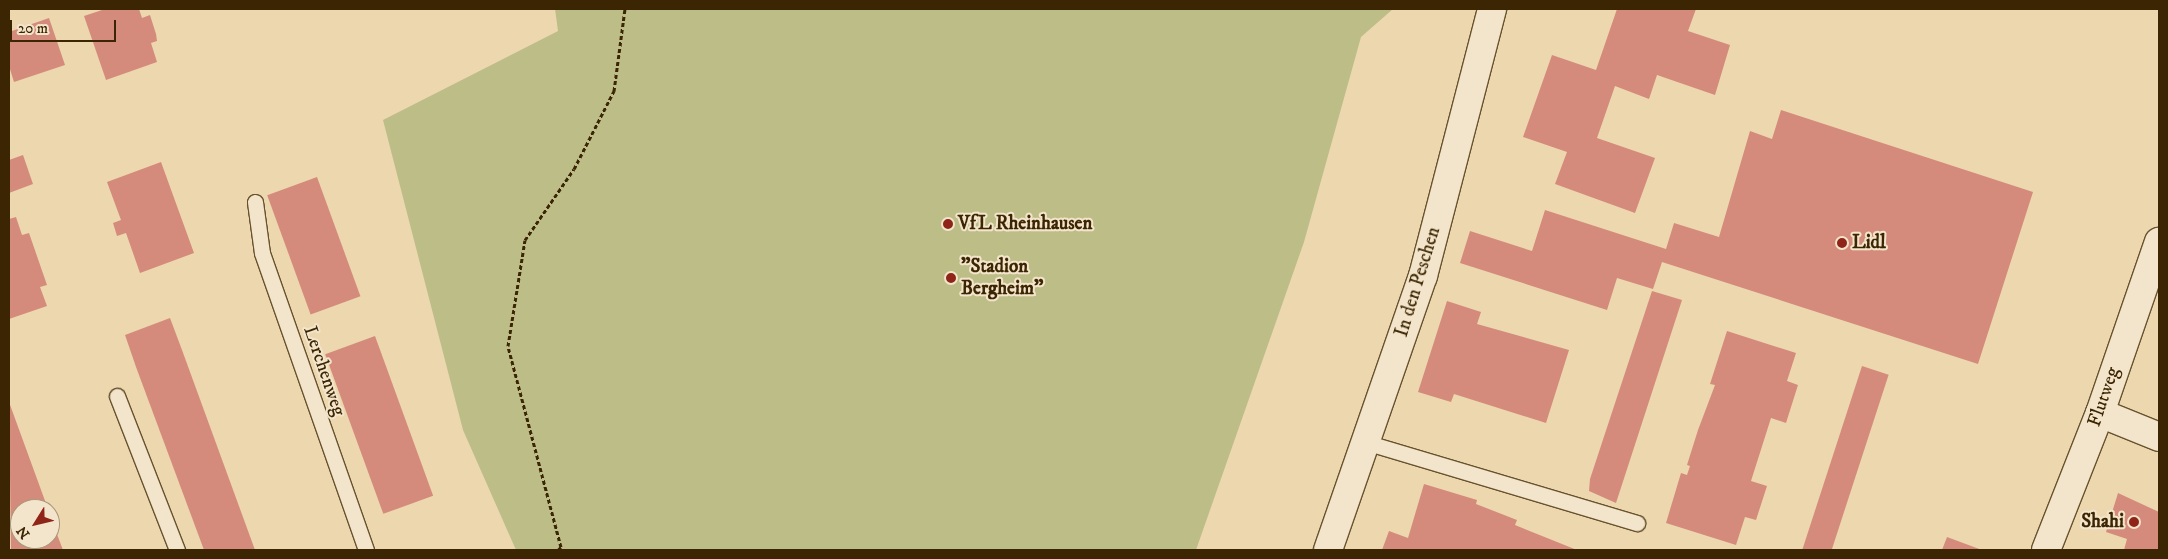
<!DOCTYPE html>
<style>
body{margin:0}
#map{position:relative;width:2168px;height:559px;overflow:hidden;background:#edd7af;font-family:"IM FELL DW Pica",serif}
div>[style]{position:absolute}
.green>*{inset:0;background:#bdbd88}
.building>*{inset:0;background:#d58b7b;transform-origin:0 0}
.path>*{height:3px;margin-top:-1.5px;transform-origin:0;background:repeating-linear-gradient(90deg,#3c2502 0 4px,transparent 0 6.5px)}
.roads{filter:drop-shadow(1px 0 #68522d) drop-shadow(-1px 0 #68522d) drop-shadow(0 1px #68522d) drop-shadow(0 -1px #68522d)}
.lane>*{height:15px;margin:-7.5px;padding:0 7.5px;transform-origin:7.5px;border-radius:7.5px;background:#f3e5cb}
.street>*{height:28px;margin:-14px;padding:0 14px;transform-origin:14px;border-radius:14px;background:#f3e5cb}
.dots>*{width:14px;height:14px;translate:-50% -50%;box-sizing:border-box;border:2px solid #f3e5cb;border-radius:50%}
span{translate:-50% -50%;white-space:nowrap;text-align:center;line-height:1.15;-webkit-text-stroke:4px #f3e5cb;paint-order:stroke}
.poi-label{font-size:19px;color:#3c2502;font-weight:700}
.left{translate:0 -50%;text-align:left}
.right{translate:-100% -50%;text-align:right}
.street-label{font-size:19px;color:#3c2502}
.frame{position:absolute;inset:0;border:10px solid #3c2502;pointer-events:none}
.north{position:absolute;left:10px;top:499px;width:50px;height:50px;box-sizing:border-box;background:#f3e5cb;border:1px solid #aa987b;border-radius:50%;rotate:234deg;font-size:14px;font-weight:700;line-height:20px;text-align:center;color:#3c2502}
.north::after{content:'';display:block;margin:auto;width:18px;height:22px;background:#8f2418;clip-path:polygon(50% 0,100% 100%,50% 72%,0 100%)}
.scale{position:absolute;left:10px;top:20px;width:106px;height:22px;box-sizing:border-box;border:2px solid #3c2502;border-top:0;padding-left:6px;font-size:15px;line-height:18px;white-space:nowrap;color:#3c2502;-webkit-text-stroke:4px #f3e5cb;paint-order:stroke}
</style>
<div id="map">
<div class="green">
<i style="clip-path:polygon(555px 9px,1393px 9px,1361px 37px,1304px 242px,1196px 550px,516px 550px,463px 430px,383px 120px,558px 31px)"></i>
</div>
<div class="building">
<i style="clip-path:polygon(105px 9px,139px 9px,142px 18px,150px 15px,156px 34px,157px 41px,151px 43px,157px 62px,106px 80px,84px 16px)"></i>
<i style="clip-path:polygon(1617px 9px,1696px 9px,1688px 31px,1730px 45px,1715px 95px,1657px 75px,1649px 99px,1615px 86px,1597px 138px,1655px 158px,1635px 213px,1555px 184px,1567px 152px,1523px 137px,1552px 55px,1596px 70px)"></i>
<i style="clip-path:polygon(49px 18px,65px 65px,14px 82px,9px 66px,9px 32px)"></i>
<i style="clip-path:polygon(1781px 110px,2033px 192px,1978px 364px,1662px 262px,1653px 289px,1617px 278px,1607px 310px,1460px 263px,1470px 231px,1532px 251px,1545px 210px,1666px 249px,1674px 223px,1719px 237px,1750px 131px,1772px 139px)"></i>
<i style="clip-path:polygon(23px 155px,33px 184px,9px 193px,9px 160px)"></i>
<i style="clip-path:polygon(161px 162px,194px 253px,140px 273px,126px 233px,117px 236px,113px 223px,121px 220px,107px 182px)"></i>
<i style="left:317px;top:177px;width:127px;height:53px;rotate:70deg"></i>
<i style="clip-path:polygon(16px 217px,22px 235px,29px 233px,47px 285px,40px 287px,47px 306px,9px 319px,9px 219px)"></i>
<i style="clip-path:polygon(1652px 291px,1682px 300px,1616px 503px,1589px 491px,1590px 479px)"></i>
<i style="clip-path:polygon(1447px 301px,1481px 312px,1477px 324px,1569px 350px,1546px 423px,1454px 394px,1451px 402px,1418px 392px)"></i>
<i style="clip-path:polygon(170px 318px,182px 350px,255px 550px,204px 550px,136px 367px,125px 335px)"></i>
<i style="clip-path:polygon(1727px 331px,1796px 353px,1787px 381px,1798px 385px,1786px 423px,1771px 418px,1751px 481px,1767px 486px,1756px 520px,1745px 517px,1736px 545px,1666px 523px,1681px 473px,1687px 475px,1690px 466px,1687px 465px,1698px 430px,1715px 385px,1710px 384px)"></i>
<i style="left:375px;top:336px;width:170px;height:53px;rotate:70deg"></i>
<i style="left:1862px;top:366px;width:28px;height:193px;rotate:18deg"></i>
<i style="clip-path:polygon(9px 402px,48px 509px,20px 509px,20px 539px,50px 539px,50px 516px,63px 550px,11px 550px)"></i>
<i style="clip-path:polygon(1424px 484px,1477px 500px,1476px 504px,1517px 520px,1515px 525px,1577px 550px,1382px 550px,1389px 531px,1408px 538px)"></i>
<i style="clip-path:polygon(2118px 493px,2159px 512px,2159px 550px,2124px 550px,2127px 539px,2106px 532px)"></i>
<i style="clip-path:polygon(1947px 537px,1982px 550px,1942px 550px)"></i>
</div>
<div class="path">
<i style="left:558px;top:550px;width:4px;rotate:-45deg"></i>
<i style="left:561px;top:547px;width:208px;rotate:-104.8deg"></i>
<i style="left:508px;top:346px;width:107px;rotate:-80.9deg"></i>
<i style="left:525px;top:240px;width:86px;rotate:-55.4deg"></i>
<i style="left:574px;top:169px;width:88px;rotate:-62.9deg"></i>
<i style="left:614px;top:91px;width:83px;rotate:-82.4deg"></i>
</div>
<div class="roads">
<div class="lane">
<i style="left:255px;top:202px;width:51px;rotate:82.2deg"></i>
<i style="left:262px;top:253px;width:315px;rotate:70.7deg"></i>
<i style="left:117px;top:396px;width:165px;rotate:68.7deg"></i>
<i style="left:1365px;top:442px;width:284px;rotate:16.6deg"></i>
</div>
<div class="street">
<i style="left:2100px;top:413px;width:64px;rotate:22.1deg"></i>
<i style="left:1328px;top:550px;width:290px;rotate:-70.9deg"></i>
<i style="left:1423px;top:276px;width:276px;rotate:-75.5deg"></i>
<i style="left:2046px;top:550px;width:147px;rotate:-68.5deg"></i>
<i style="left:2100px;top:413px;width:181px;rotate:-71deg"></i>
</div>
</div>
<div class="dots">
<i style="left:948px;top:224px;background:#8f2418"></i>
<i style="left:1842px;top:243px;background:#8f2418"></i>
<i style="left:951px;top:278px;background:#8f2418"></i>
<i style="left:2134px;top:522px;background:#8f2418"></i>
</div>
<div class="poi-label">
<span class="left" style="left:958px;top:224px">VfL Rheinhausen</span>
<span class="left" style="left:1852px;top:243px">Lidl</span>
<span class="left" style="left:961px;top:278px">"Stadion<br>Bergheim"</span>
<span class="right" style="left:2124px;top:522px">Shahi</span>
</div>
<div class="street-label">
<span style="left:1418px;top:282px;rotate:-73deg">In den Peschen</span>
<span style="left:324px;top:371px;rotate:71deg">Lerchenweg</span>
<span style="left:2104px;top:397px;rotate:-71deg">Flutweg</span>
</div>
<div class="frame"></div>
<div class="north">N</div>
<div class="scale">20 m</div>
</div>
